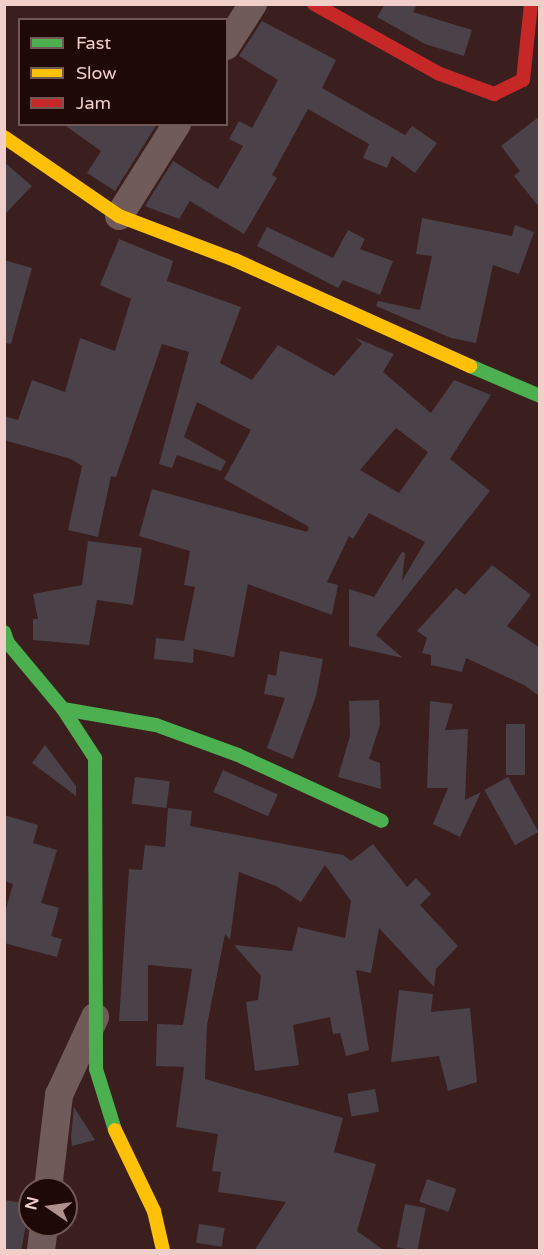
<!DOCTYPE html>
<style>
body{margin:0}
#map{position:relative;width:544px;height:1255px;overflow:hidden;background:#3a1f1e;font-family:"Varela Round",sans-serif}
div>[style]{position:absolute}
.building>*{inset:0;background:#4a4149;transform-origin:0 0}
.street>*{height:28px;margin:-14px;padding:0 14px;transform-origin:14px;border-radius:14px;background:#715b5a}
.fast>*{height:14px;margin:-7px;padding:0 7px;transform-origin:7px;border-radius:7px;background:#4caf50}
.slow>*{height:14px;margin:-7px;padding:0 7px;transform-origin:7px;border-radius:7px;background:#ffc107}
.jam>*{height:14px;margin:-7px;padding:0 7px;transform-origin:7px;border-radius:7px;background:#c62828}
span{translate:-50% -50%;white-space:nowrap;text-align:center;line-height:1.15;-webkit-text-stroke:4.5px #1e0907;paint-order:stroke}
.frame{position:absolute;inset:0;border:6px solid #f0ceca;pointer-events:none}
.legend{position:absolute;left:18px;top:18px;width:210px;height:108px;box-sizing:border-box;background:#1e0907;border:2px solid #725855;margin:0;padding:8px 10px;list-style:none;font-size:18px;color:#f0ceca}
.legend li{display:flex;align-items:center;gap:12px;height:30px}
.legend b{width:30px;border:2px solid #725855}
.north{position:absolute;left:18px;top:1177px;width:60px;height:60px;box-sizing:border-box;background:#1e0907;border:2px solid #725855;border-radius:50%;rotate:283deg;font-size:16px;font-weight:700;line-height:24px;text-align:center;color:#f0ceca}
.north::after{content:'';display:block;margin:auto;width:21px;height:27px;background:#b0918e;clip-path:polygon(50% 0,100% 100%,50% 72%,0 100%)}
</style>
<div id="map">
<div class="building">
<i style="clip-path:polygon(385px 4px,417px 4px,413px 12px,472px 30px,464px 56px,425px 44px,377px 17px)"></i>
<i style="clip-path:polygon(262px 21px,336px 60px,322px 88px,405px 135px,412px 126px,437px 143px,415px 173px,392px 156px,387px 168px,363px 158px,369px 144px,308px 109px,272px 175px,277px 178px,244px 234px,190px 201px,179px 219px,145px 206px,173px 161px,218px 189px,243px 146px,229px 139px,239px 121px,252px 128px,278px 80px,239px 56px)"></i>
<i style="clip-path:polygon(540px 116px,540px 208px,514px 176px,520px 171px,501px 146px)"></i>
<i style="clip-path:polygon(63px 124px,157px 124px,115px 191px,87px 173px,101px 151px)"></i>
<i style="clip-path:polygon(4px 162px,32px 186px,4px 215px)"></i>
<i style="clip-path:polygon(422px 218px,512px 236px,515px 225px,534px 232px,519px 274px,493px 265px,476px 343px,451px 338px,376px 306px,378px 301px,420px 310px,432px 256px,416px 254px)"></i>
<i style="clip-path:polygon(267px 227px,333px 258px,348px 230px,365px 239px,360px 249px,393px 261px,380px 295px,343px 280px,338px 288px,257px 246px)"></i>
<i style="clip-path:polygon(evenodd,119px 239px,173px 261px,167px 281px,241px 307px,220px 363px,252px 380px,278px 345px,334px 376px,362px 344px,356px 338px,394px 354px,383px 372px,431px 413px,454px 380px,491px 395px,450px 459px,490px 491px,376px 635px,403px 658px,349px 646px,349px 589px,374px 597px,402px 552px,405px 553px,402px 581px,425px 542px,369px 513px,353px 539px,349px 536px,327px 582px,338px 585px,332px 615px,248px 584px,234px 657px,194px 649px,193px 663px,154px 659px,156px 638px,184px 641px,195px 587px,184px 585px,190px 551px,139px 536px,152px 489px,307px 532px,309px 527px,224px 479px,251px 430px,197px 402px,184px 437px,226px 461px,221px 471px,177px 455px,172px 468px,159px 464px,189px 352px,162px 344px,116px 477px,111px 476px,98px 537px,68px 530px,82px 466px,71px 459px,4px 440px,4px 416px,18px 420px,32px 380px,65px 392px,80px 338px,115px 351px,131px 299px,100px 285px,119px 239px,396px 428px,428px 452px,399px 493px,360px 470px,396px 428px)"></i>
<i style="clip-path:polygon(4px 260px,32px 268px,11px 344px,4px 343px)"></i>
<i style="clip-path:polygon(88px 541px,142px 548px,133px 605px,97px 600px,89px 645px,33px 640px,33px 619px,38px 619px,33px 594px,82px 585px)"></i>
<i style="clip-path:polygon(492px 565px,531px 595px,507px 626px,539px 647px,539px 696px,524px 685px,466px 658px,462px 672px,431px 665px,431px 655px,422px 653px,427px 638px,417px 631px,456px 588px,465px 595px)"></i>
<i style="clip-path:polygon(280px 651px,323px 659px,316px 696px,293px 759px,267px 748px,285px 698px,264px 694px,268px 674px,276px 676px)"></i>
<i style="clip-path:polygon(379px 700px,380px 725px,369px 759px,380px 763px,381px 789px,338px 777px,350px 736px,349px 701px)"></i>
<i style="clip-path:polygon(430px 701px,453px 704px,445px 730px,468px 729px,465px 800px,481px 792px,460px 837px,433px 824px,448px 788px,427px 788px)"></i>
<i style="left:506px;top:724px;width:19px;height:51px"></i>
<i style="clip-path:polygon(45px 745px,76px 786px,76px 796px,32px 763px)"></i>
<i style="left:223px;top:770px;width:60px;height:24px;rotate:24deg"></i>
<i style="left:135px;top:777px;width:35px;height:27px;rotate:7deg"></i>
<i style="left:508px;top:777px;width:63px;height:27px;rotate:61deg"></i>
<i style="clip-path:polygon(168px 808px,192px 811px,190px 826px,343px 855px,351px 861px,373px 844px,407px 887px,416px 878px,431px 894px,420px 905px,458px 946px,436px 969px,434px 987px,379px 928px,371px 973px,356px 970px,369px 1050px,346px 1056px,340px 1033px,333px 1034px,330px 1017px,293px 1025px,299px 1065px,255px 1071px,246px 1002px,258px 1000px,261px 976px,234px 945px,292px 951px,298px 927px,345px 938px,351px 901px,325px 865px,301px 902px,276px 886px,239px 872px,230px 940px,225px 934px,207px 1025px,205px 1079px,343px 1118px,334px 1152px,376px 1164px,357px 1231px,385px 1251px,254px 1251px,286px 1202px,218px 1192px,221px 1172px,212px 1171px,218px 1134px,176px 1127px,184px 1067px,156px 1066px,157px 1024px,183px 1025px,192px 969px,148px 965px,148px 1021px,119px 1021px,129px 869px,142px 870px,145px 845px,165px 847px)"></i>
<i style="clip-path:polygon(4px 815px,38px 825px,33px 843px,57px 850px,41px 903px,59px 908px,51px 936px,62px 939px,57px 957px,4px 943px,4px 916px,13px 884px,4px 881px)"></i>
<i style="clip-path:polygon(399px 990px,433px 994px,431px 1012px,470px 1008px,477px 1082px,448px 1091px,439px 1056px,391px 1062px)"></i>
<i style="left:375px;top:1089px;width:23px;height:28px;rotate:80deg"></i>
<i style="clip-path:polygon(74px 1107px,95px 1140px,72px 1146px,71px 1137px)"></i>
<i style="left:427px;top:1179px;width:31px;height:24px;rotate:19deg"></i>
<i style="clip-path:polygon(4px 1200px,30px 1204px,21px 1251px,4px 1251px)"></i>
<i style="left:405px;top:1204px;width:21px;height:44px;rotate:11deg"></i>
<i style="left:199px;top:1224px;width:26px;height:19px;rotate:9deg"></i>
</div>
<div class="street">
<i style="left:226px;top:46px;width:50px;rotate:-57.3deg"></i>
<i style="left:119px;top:216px;width:109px;rotate:-57.8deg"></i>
<i style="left:48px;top:1189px;width:95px;rotate:-83.3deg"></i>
<i style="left:59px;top:1095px;width:86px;rotate:-65.2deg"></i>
<i style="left:41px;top:1250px;width:25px;rotate:-83deg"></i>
</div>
<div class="fast">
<i style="left:470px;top:366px;width:76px;rotate:23.2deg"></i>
<i style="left:4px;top:632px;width:12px;rotate:70deg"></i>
<i style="left:8px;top:643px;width:86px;rotate:50.2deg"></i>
<i style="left:63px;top:709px;width:59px;rotate:56.9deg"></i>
<i style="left:95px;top:758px;width:311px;rotate:89.8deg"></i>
<i style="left:96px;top:1069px;width:64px;rotate:72.7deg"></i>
<i style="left:63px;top:709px;width:94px;rotate:9.8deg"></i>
<i style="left:156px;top:725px;width:87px;rotate:20.1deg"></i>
<i style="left:238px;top:755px;width:158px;rotate:24.6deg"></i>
</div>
<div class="slow">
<i style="left:4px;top:137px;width:140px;rotate:34.5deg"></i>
<i style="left:119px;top:216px;width:124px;rotate:20.8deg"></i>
<i style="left:235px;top:260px;width:258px;rotate:24.3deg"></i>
<i style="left:115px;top:1130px;width:90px;rotate:64.3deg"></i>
<i style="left:154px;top:1211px;width:40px;rotate:77deg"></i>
</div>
<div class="jam">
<i style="left:314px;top:4px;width:144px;rotate:29.1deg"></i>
<i style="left:440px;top:74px;width:58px;rotate:20.3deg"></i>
<i style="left:494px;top:94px;width:32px;rotate:-26deg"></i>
<i style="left:523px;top:80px;width:76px;rotate:-84deg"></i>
</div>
<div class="frame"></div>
<ul class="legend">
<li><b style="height:8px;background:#4caf50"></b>Fast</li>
<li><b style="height:8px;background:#ffc107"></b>Slow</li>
<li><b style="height:8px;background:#c62828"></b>Jam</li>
</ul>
<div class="north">N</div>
</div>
